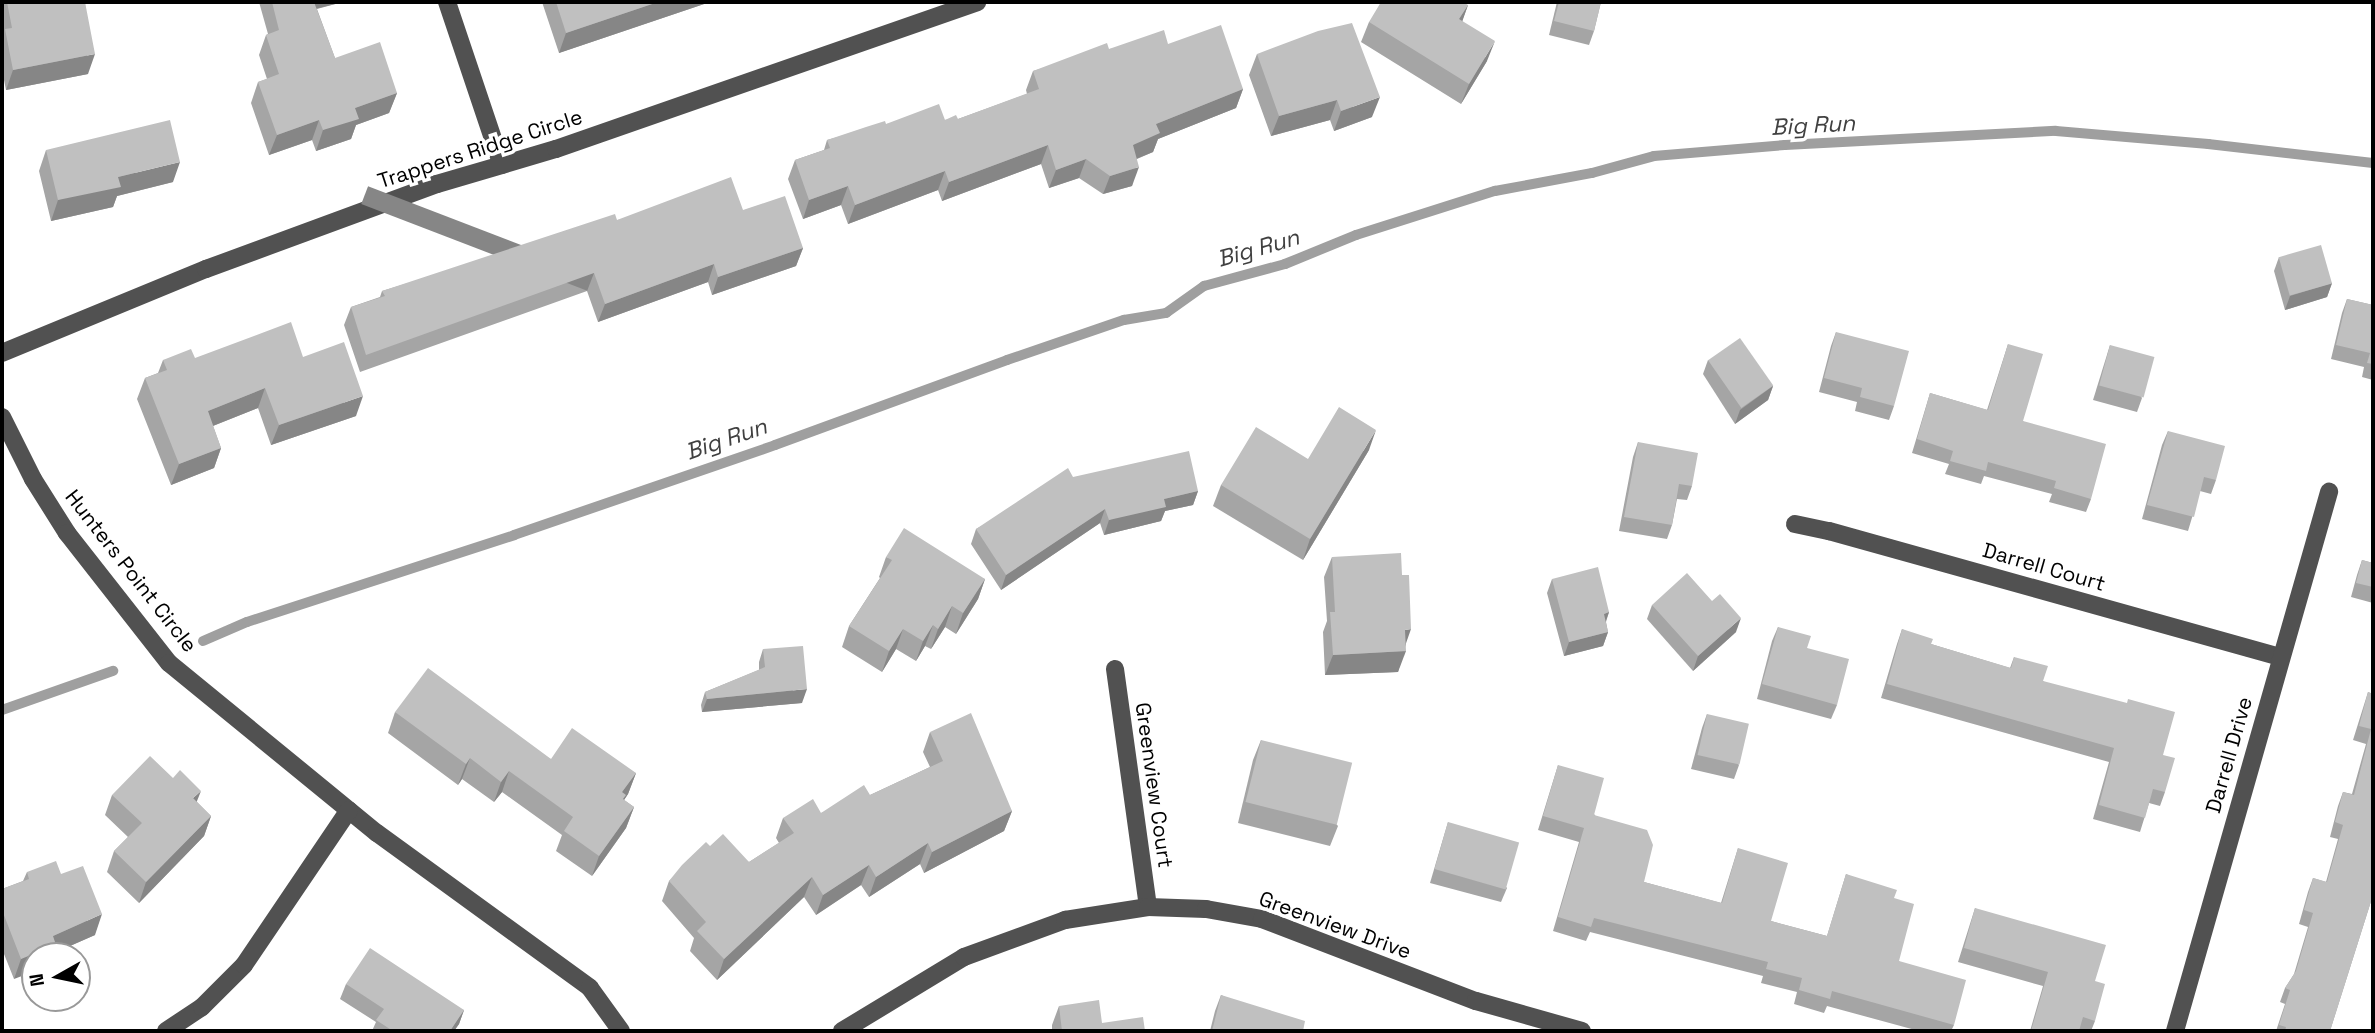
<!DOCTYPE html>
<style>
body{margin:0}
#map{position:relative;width:2375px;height:1033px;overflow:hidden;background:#fff;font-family:"Space Grotesk",sans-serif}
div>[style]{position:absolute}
.stream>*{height:10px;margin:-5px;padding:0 5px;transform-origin:5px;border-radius:5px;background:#9f9f9f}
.minor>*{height:18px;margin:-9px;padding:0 9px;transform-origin:9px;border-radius:9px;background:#515151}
.wall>*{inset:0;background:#a5a5a5}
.shaded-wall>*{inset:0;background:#868686;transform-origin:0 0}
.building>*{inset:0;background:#c0c0c0;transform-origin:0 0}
span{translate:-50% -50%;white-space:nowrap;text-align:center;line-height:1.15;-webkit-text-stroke:7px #fff;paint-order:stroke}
.street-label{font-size:21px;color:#000}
.water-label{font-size:23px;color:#404040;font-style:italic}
.frame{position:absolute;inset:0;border:4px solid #000;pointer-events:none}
.north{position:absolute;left:21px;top:942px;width:70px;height:70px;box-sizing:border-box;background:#fff;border:2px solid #999;border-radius:50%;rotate:261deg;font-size:19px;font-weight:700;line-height:28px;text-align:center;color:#000}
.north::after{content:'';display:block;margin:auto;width:24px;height:32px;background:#000;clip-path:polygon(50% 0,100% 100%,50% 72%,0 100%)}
</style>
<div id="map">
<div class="stream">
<i style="left:203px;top:641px;width:48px;rotate:-23.4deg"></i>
<i style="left:247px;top:622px;width:281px;rotate:-18deg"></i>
<i style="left:514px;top:535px;width:276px;rotate:-19deg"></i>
<i style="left:775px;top:445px;width:247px;rotate:-20.1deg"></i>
<i style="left:1007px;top:360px;width:124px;rotate:-18.9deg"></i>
<i style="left:1124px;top:320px;width:43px;rotate:-9.5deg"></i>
<i style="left:1166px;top:313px;width:47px;rotate:-35.4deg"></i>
<i style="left:1204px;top:286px;width:84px;rotate:-15.2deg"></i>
<i style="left:1285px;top:264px;width:77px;rotate:-22.2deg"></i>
<i style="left:1356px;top:235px;width:146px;rotate:-17.6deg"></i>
<i style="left:1495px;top:191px;width:99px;rotate:-10.5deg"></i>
<i style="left:1592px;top:173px;width:64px;rotate:-15.3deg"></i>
<i style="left:1654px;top:156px;width:131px;rotate:-4.8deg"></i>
<i style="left:1785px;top:145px;width:271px;rotate:-3deg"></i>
<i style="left:2056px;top:131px;width:153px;rotate:4.9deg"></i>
<i style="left:2208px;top:144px;width:166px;rotate:6.6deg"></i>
<i style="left:2px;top:710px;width:118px;rotate:-19.4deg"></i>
</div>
<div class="minor">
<i style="left:447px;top:2px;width:172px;rotate:71.4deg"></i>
<i style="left:2px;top:353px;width:221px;rotate:-22.4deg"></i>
<i style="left:206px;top:269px;width:246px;rotate:-20.2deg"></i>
<i style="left:437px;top:184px;width:124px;rotate:-16.4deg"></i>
<i style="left:556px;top:149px;width:446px;rotate:-19.2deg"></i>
<i style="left:2px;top:417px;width:69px;rotate:63.4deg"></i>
<i style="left:33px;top:479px;width:64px;rotate:57.8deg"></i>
<i style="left:67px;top:533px;width:165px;rotate:51.9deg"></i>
<i style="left:169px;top:663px;width:269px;rotate:39.3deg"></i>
<i style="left:377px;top:833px;width:263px;rotate:36deg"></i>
<i style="left:590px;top:988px;width:53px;rotate:54.2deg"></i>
<i style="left:1795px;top:524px;width:35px;rotate:12deg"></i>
<i style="left:1829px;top:531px;width:468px;rotate:15.6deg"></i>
<i style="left:1115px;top:669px;width:240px;rotate:82.1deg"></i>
<i style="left:166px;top:1031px;width:43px;rotate:-33.7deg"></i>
<i style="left:202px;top:1007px;width:59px;rotate:-45deg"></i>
<i style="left:244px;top:965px;width:187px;rotate:-55.9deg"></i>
<i style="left:842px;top:1031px;width:143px;rotate:-31.2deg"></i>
<i style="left:964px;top:957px;width:108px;rotate:-20.1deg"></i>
<i style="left:1065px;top:920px;width:84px;rotate:-8.9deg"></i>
<i style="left:1148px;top:907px;width:58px;rotate:2deg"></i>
<i style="left:1206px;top:909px;width:57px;rotate:10.1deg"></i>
<i style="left:1262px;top:919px;width:229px;rotate:21deg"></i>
<i style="left:1476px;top:1001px;width:110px;rotate:15.8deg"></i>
<i style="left:2175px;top:1031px;width:561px;rotate:-74.05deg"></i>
</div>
<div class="wall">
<i style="clip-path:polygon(2px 2px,85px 2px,88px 74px,6px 90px,2px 70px,2px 15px,3px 12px)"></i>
<i style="clip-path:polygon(259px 2px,343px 2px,317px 9px,335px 58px,397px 93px,389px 113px,356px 125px,351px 139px,316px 151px,312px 140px,269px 155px,251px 103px,258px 82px,267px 79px,259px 55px,266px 35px,268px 34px)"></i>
<i style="clip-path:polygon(542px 2px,710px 2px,559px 53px)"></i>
<i style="clip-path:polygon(1557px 2px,1601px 2px,1594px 31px,1589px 45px,1549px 35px)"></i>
<i style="clip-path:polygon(1468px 5px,1462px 21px,1487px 61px,1461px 104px,1361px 42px,1369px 22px)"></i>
<i style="clip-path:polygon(1168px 44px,1243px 89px,1236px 108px,1158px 139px,1153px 152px,1137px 159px,1132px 186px,1103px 194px,1079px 178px,1049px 188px,1041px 164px,942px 201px,938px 190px,848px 224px,841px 205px,803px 219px,788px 179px,795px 160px,824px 150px,827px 140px,886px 124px,958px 119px,1027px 94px,1026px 90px,1033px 71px,1109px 49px)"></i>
<i style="clip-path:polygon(1257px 54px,1372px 117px,1334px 131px,1330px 120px,1271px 136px,1249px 75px)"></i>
<i style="clip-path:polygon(46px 150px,173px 182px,117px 196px,113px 207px,51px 221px,39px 171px)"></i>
<i style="clip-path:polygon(743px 210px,803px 248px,796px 266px,712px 295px,708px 282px,598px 322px,587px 291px,360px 372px,344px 325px,351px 307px,380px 297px,382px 291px,617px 220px)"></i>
<i style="clip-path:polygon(2279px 257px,2332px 283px,2327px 297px,2285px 310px,2274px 271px)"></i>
<i style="clip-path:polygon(2347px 299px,2373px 305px,2373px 380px,2362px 377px,2364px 367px,2331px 359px,2342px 313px)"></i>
<i style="clip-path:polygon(1836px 332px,1894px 406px,1889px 420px,1855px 411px,1857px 402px,1819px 392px,1831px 346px)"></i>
<i style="clip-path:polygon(2008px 344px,2023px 421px,2091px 499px,2086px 512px,2049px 502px,2052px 494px,1984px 476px,1981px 484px,1945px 474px,1949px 464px,1912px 453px,1930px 393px,1987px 410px)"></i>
<i style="clip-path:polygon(2110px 345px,2142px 398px,2137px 412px,2093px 400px)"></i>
<i style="clip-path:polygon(303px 357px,356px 416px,271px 445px,258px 408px,213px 426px,221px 448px,214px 468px,171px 485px,137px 399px,145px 378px,158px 373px,163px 360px,195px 358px)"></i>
<i style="clip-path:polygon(1708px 360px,1773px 386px,1768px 400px,1735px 424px,1703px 374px)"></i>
<i style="clip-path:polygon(2168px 431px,2216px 480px,2211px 494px,2200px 491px,2188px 531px,2142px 519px,2162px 445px)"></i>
<i style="clip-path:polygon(1638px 442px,1692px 486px,1687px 500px,1677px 499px,1672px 525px,1667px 539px,1619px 531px,1633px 457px)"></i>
<i style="clip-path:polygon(1369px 450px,1303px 560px,1213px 506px,1221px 485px,1308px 459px)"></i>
<i style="clip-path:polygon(1073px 477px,1198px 491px,1193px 505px,1165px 511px,1161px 521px,1104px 535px,1100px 523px,1001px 590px,971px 544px,976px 529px)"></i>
<i style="clip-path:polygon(886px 557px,985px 579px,978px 599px,956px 634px,945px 627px,931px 649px,925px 646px,916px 661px,896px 649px,882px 672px,842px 647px,849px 626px,880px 578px,879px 577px)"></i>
<i style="clip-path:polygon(1332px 557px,1406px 644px,1398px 672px,1325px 675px,1323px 632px,1327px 621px,1324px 577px)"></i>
<i style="clip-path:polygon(2362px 560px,2373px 563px,2373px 603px,2351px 597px,2357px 575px)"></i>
<i style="clip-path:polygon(1552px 579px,1609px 612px,1606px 622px,1608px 632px,1603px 646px,1564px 656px,1547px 593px)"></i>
<i style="clip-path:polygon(1652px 605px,1736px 632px,1693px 671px,1647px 619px)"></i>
<i style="clip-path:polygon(1778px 627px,1807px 648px,1837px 705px,1831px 719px,1757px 699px,1772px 641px)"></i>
<i style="clip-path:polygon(1902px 629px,1931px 644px,2010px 668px,2014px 657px,2043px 681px,2163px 755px,2165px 792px,2160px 806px,2149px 803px,2140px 832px,2093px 819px,2109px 762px,1881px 698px,1897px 644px)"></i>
<i style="clip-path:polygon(763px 649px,802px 703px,702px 712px,701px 705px,705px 692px,759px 670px,759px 662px)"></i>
<i style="clip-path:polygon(2368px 692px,2373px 694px,2373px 895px,2330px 1031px,2276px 1031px,2285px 1004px,2280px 1002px,2285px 988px,2294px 974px,2308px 927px,2299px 924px,2308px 892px,2313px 878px,2326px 882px,2338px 839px,2330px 837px,2338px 806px,2343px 792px,2352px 794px,2366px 744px,2353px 740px)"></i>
<i style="clip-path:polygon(395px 712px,551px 759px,636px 773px,628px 794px,624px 800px,634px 807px,626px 828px,592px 876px,556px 851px,562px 835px,502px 792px,494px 802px,462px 779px,458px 785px,388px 733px)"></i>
<i style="clip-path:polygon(1707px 714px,1739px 765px,1734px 779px,1691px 769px,1702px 728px)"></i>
<i style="clip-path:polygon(930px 732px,1012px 811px,1004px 831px,924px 873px,920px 864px,869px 897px,861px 885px,816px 915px,804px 897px,717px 980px,690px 951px,694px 938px,662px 901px,669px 881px,710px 846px,749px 862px,779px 843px,776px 838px,783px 818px,821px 813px,870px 795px,930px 767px,923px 752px)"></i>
<i style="clip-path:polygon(1261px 740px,1338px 826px,1330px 846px,1238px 823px,1253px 760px)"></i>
<i style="clip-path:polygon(1558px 765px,1644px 882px,1721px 903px,1738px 848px,1771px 921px,1827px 936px,1846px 874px,1894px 898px,1899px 961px,1954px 1025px,1951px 1031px,1919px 1031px,1827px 1006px,1824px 1013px,1794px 1004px,1797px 992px,1761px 983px,1763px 976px,1590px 932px,1586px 941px,1553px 931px,1579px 842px,1538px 830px)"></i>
<i style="clip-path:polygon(112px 795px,197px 802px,211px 816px,204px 836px,139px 903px,107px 872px,114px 851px,128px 837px,105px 815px)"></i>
<i style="clip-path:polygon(1448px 822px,1507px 888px,1501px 902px,1430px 883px)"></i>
<i style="clip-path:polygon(27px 872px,61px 874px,95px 935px,54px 953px,52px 956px,35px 956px,14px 979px,2px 949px,2px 889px,23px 881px)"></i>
<i style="clip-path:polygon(1975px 908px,2095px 981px,2095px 1021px,2091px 1031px,2030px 1031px,2043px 986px,1958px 962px)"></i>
<i style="clip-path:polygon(346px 984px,464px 1010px,459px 1024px,454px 1031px,372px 1031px,376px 1022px,340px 999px)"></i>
<i style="clip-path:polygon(1221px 995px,1303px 1031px,1210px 1031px,1215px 1011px)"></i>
<i style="clip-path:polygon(1059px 1006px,1102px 1023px,1145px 1031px,1052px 1031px,1052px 1025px)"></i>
</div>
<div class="shaded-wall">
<i style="clip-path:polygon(307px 2px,343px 2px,303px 12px)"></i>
<i style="clip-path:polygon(658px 2px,710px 2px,559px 53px,566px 33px)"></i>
<i style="clip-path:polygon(1468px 5px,1461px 25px,1459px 19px)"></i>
<i style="clip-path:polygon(1495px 41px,1487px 61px,1461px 104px,1469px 84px)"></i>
<i style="clip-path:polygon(95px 54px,88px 74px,6px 90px,13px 70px)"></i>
<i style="clip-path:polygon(1243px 89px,1236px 108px,1158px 139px,1153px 152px,1126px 163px,1133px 145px,1156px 124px)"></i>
<i style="clip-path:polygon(397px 93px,389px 113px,356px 125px,351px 139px,316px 151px,323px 130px,355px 108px)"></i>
<i style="clip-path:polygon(1380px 97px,1372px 117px,1334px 131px,1341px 111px)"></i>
<i style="clip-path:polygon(1337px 100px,1330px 120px,1271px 136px,1279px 116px)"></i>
<i style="clip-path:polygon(319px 120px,312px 140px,269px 155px,277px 135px)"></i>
<i style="clip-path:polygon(1048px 145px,1041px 164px,942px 201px,949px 182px)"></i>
<i style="clip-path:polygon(1086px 159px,1079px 178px,1049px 188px,1056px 170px)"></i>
<i style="clip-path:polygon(180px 162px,173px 182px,117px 196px,113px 207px,51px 221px,58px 200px,118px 177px)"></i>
<i style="clip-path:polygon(1139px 167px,1132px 186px,1103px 194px,1110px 176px)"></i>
<i style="clip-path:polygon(945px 171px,938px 190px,848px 224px,855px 205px)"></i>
<i style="clip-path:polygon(848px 186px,841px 205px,803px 219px,809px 200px)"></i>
<i style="clip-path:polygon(803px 248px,796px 266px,712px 295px,718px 277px)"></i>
<i style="clip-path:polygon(714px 264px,708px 282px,598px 322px,605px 304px)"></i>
<i style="left:594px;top:273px;width:19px;height:242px;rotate:111deg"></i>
<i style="clip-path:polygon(2332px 283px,2327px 297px,2285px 310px,2290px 296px)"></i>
<i style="clip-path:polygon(1773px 386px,1768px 400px,1735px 424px,1740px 410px)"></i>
<i style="clip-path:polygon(265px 388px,258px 408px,200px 431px,208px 411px)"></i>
<i style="clip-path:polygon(363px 396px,356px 416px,271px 445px,279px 425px)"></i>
<i style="clip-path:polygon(1376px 430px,1369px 450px,1303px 560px,1310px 539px)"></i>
<i style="clip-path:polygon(221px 448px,214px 468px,171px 485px,179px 464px)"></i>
<i style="clip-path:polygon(1198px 491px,1193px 505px,1165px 511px,1161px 521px,1104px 535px,1109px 520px,1164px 499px)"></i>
<i style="clip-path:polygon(1105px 509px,1100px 523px,1001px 590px,1006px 575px)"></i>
<i style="clip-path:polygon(985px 579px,978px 599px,956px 634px,963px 613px)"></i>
<i style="clip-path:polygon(952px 606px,945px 627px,931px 649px,938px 629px)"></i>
<i style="clip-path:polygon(1609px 612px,1604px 626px,1604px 614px)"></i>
<i style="clip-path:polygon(1741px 618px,1736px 632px,1693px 671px,1698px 656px)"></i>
<i style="clip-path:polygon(933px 625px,925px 646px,916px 661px,923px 641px)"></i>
<i style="clip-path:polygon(903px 629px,896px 649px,882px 672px,889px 651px)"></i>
<i style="clip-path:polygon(1411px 629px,1404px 649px,1405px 630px)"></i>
<i style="clip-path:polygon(1608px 632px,1603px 646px,1564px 656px,1569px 642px)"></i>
<i style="clip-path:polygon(1406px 651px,1398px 672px,1325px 675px,1333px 655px)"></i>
<i style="clip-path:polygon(807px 689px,802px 703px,702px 712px,707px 699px)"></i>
<i style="clip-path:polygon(470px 758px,462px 779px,458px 785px,466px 764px)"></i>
<i style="clip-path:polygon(509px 771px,502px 792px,494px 802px,501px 782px)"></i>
<i style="clip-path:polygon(636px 773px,628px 794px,624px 800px,618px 816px,622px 792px)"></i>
<i style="clip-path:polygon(201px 791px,193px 811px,193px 798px)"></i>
<i style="clip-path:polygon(634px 807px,626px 828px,592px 876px,599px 856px)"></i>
<i style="clip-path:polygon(1012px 811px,1004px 831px,924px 873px,932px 852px)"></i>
<i style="clip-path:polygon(211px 816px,204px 836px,139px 903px,146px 882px)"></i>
<i style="clip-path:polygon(928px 843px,920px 864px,869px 897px,876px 877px)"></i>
<i style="clip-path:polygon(869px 865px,861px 885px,816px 915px,823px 895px)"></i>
<i style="clip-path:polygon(812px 877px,804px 897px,717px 980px,724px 959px)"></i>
<i style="clip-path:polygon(102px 914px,95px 935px,54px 953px,52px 956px,35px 956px,35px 971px,14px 979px,21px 959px,53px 936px)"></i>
<i style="clip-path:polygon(464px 1010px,459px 1024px,454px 1031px,450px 1031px)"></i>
</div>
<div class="building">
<i style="clip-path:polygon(7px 2px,85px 2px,95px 54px,13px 70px,5px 29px,12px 28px)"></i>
<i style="clip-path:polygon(272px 2px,314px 2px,335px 58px,380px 42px,397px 93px,355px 108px,359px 119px,323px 130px,319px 120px,277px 135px,258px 82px,279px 74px,266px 35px,279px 30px)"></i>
<i style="clip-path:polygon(556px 2px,658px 2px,566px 33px)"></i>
<i style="clip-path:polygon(1381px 2px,1463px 2px,1468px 5px,1459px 19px,1495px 41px,1469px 84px,1369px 22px)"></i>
<i style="clip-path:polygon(1559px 2px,1601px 2px,1594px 31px,1554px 21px)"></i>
<i style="clip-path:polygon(1352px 23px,1380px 97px,1341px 111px,1337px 100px,1279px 116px,1257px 54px,1318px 31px)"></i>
<i style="clip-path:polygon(1221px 25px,1243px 89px,1156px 124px,1160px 133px,1133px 145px,1139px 167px,1110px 176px,1086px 159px,1056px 170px,1048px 145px,949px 182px,945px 171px,855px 205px,848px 186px,809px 200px,795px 160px,830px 148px,827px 140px,866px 127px,885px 121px,886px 124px,939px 104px,945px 120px,956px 115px,958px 119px,1039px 89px,1033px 71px,1107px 43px,1109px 49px,1164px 30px,1168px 44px)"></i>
<i style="clip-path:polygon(170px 120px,180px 162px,118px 177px,121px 187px,58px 200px,46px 150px)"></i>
<i style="clip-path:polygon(731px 177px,743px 210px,785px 196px,803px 248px,718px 277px,714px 264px,605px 304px,594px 273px,366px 355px,351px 307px,385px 296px,382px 291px,615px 214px,617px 220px)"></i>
<i style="left:2321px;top:245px;width:40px;height:44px;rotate:74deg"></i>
<i style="clip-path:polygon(2347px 299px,2373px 305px,2373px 364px,2367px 363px,2370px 353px,2336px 345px)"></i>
<i style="clip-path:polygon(291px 322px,303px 357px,344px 342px,363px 396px,279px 425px,265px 388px,208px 411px,221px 448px,179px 464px,145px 378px,167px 370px,163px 360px,191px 349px,195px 358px)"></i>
<i style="clip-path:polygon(1836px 332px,1909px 351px,1894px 406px,1860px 397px,1862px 388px,1824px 378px)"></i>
<i style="left:1740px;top:338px;width:58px;height:39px;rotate:55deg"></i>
<i style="clip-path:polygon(2008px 344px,2043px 354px,2023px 421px,2106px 444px,2091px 499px,2054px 488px,2056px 481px,1988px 462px,1986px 471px,1950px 461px,1953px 451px,1917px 439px,1930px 393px,1988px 410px)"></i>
<i style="left:2110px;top:345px;width:46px;height:42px;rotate:15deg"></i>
<i style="clip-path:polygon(1339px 407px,1376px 430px,1310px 539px,1221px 485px,1256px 427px,1308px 459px)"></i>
<i style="clip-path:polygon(2168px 431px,2225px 446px,2216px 480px,2204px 477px,2194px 517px,2147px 505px)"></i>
<i style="clip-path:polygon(1638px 442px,1698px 453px,1692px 486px,1679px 484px,1672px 525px,1624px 517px)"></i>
<i style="clip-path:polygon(1189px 451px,1198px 491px,1164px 499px,1166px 507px,1109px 520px,1105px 509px,1006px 575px,976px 529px,1068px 468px,1073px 477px)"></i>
<i style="clip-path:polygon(904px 528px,985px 579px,963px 613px,952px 606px,938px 629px,933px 625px,923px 641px,903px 629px,889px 651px,849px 626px,892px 560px,886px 557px)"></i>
<i style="clip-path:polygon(1401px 553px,1402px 575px,1409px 575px,1411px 629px,1405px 630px,1406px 651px,1333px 655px,1330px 612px,1335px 612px,1332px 557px)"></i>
<i style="clip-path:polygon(2362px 560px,2373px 563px,2373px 587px,2356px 583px)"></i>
<i style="clip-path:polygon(1598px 567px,1609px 612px,1604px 614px,1608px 632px,1569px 642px,1552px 579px)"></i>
<i style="clip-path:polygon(1687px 573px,1712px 601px,1720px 594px,1741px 618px,1698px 656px,1652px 605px)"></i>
<i style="clip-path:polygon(1778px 627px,1811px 636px,1807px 648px,1849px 659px,1837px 705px,1762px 684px)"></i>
<i style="clip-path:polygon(1902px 629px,1933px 639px,1931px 644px,2011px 668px,2014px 657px,2048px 666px,2043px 681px,2127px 703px,2128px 699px,2175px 712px,2163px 755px,2175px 758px,2165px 792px,2153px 789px,2145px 818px,2099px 805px,2114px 748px,1887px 684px)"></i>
<i style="clip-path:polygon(803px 646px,807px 689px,707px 699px,705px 692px,765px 667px,763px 649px)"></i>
<i style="clip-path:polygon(428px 668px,551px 759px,572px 728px,636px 773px,622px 792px,626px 795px,623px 799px,634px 807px,599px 856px,564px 831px,573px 817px,509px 771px,501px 782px,470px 758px,466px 764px,395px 712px)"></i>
<i style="clip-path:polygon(2368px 692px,2373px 694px,2373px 895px,2330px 1031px,2285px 1031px,2286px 1027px,2279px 1025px,2290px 990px,2285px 988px,2296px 971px,2313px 913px,2304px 910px,2313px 878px,2327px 882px,2343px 825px,2335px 822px,2343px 792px,2354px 795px,2371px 729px,2359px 726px)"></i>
<i style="clip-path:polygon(971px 713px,1012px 811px,932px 852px,928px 843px,876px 877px,869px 865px,823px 895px,812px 877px,724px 959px,697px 931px,706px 922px,669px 881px,682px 865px,706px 842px,710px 846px,723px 834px,749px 862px,794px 833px,783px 818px,813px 799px,821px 813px,864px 785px,870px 795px,943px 761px,930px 732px)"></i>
<i style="left:1707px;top:714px;width:43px;height:42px;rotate:13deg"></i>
<i style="left:1261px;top:740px;width:94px;height:64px;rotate:14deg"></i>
<i style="clip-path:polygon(150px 756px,173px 778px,180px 770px,201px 791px,193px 798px,211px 816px,146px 882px,114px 851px,142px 823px,112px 795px)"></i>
<i style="clip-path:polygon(1558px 765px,1604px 778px,1594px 815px,1647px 830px,1653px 845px,1644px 882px,1722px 903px,1738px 848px,1788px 863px,1771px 921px,1827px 936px,1846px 874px,1897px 890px,1894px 898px,1914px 904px,1899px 961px,1966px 980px,1954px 1025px,1832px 991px,1830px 999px,1799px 990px,1802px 978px,1766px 969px,1768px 962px,1594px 918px,1591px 927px,1558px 917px,1584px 828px,1543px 816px)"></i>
<i style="left:1448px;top:822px;width:74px;height:49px;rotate:16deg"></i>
<i style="clip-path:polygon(56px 861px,61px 874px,83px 866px,102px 914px,53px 936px,56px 945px,21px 959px,2px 910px,2px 889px,29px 879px,27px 872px)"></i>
<i style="clip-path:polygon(1975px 908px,2106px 945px,2095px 981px,2105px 984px,2095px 1021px,2083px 1017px,2079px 1031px,2031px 1031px,2048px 972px,1964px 948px)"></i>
<i style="clip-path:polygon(370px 948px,464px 1010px,450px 1031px,393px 1031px,376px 1020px,384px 1009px,346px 984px)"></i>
<i style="clip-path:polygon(1221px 995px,1305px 1021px,1303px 1031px,1212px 1031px)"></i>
<i style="clip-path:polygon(1099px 1000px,1102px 1023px,1143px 1017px,1145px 1031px,1062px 1031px,1059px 1006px)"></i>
</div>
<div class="street-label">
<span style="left:480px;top:149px;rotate:-18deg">Trappers Ridge Circle</span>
<span style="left:2044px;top:567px;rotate:16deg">Darrell Court</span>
<span style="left:131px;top:571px;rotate:52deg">Hunters Point Circle</span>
<span style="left:2229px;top:755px;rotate:-74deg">Darrell Drive</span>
<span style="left:1154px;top:785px;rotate:82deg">Greenview Court</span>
<span style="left:1335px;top:925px;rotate:20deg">Greenview Drive</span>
</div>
<div class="water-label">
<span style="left:1813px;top:125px;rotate:-3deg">Big Run</span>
<span style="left:1258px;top:248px;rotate:-16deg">Big Run</span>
<span style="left:726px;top:439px;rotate:-19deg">Big Run</span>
</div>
<div class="frame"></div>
<div class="north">N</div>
</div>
